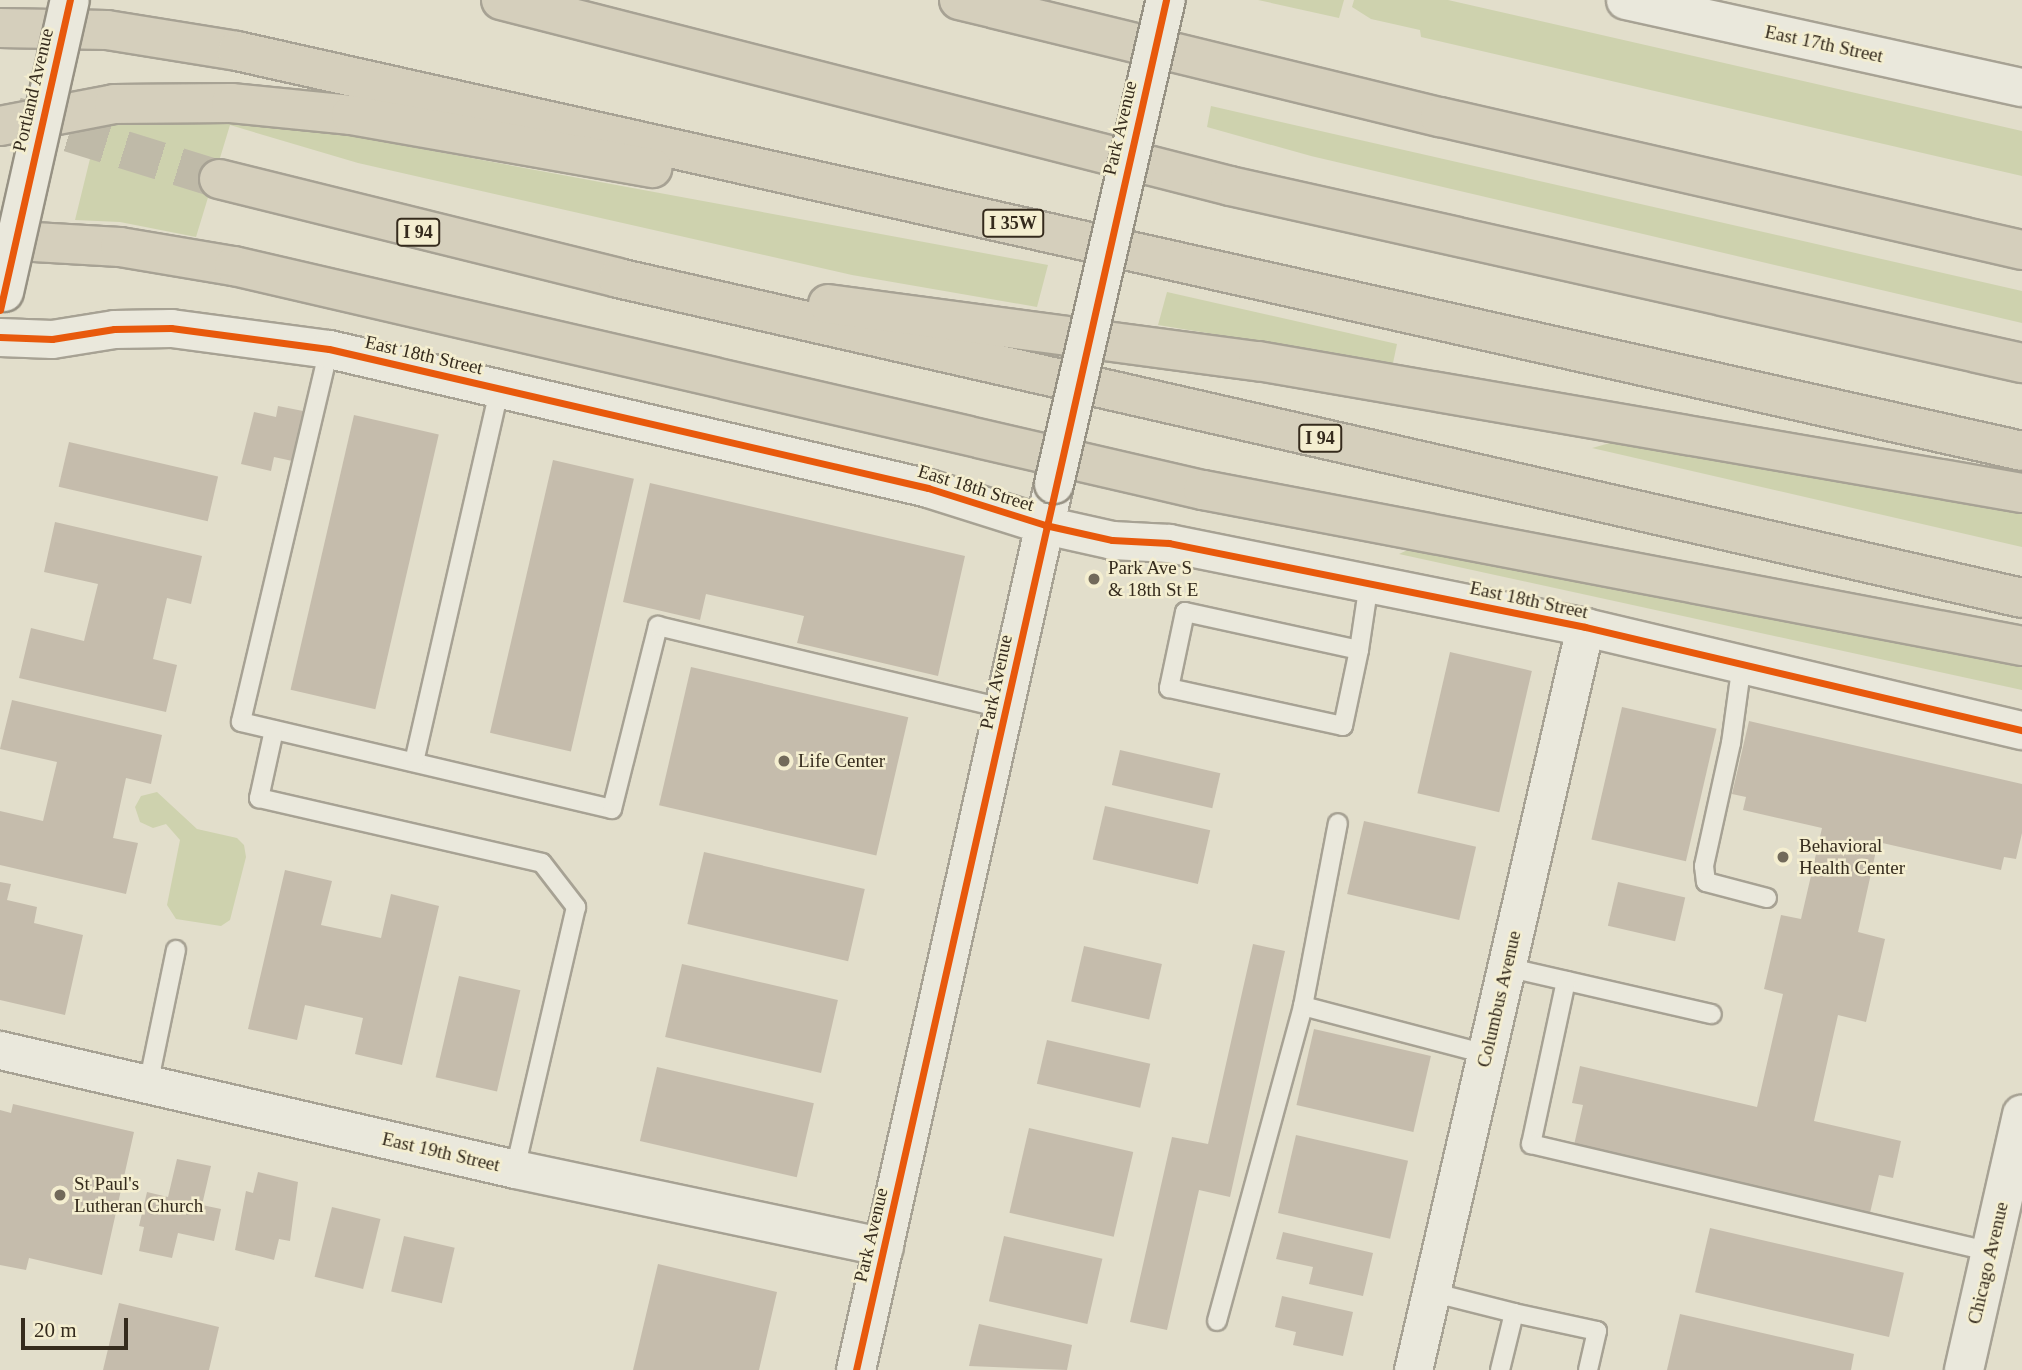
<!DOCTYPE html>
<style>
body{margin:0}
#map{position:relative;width:2022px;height:1370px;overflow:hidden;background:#e2decb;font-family:Georgia,serif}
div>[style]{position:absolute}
.green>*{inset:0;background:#ced2ae}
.building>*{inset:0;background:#c5bcac;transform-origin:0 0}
.highway-tunnel>*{height:38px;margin-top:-19px;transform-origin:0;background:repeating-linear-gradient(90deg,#bfbaa8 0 38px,transparent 0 57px)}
.roads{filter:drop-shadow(2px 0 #a7a294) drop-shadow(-2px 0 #a7a294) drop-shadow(0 2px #a7a294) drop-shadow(0 -2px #a7a294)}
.lane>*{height:18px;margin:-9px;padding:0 9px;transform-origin:9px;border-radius:9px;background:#eae8dc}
.street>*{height:37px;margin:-18.5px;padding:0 18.5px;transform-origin:18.5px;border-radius:18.5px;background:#eae8dc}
.secondary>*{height:38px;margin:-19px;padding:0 19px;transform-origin:19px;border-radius:19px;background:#eae8dc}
.highway>*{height:38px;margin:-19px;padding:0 19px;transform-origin:19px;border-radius:19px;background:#d5cfbc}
.bridges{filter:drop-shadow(2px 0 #979284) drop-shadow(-2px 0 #979284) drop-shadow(0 2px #979284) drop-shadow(0 -2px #979284)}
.secondary-bridge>*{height:38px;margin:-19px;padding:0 19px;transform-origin:19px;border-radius:19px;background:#eae8dc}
.cycleway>*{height:7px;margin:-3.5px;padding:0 3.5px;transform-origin:3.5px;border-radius:3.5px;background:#e8590c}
.dots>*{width:19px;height:19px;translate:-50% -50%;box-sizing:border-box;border:4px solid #f4eed0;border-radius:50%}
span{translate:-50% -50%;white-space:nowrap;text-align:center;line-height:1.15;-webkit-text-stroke:5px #f4eed0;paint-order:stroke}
.shield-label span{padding:2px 5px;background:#f4eed0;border:2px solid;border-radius:5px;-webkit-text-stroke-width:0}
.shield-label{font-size:18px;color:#352b1d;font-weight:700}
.street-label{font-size:19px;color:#352b1d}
.poi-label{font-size:19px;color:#352b1d}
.left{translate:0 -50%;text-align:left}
.scale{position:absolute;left:21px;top:1318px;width:107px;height:32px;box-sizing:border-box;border:4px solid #352b1d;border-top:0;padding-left:9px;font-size:21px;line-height:24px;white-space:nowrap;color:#352b1d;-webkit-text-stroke:5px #f4eed0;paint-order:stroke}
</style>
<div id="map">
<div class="green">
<i style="clip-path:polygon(1258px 0,1344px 0,1339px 18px)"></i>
<i style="clip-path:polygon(1354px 0,1448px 0,2022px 131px,2022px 176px,1421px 37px,1420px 30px,1371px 19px,1352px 7px)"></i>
<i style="clip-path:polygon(1211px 106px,2022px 291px,2022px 323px,1311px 156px,1207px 127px)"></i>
<i style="clip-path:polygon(239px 115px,1048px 265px,1037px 307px,852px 275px,358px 163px,230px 125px,196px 237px,120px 222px,75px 220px,100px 118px)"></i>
<i style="clip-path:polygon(1167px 292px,1397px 344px,1393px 363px,1158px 325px)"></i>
<i style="clip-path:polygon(1610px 443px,1661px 445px,2022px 509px,2022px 547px,1592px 448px)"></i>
<i style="clip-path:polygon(1414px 547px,1994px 659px,2022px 667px,2022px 690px,1399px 554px)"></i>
<i style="clip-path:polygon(157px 792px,197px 829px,237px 838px,244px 845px,246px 857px,230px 920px,221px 926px,176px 919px,167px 905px,180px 840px,166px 824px,153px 828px,140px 822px,135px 807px,141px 796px)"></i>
</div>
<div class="building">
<i style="clip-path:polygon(278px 406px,308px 412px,297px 462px,274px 457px,271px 471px,241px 464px,254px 412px,276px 417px)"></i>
<i style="left:354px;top:415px;width:87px;height:282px;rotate:13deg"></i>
<i style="left:69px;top:442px;width:153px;height:46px;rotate:13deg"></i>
<i style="left:553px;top:460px;width:83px;height:280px;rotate:13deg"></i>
<i style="clip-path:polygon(650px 483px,965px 556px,938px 676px,797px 643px,804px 616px,706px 594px,700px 620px,623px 602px)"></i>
<i style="clip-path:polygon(55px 522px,202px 556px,191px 604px,167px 598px,153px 659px,177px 665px,166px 712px,19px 678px,31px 628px,84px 641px,98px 584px,44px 572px)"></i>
<i style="left:1450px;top:652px;width:84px;height:145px;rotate:13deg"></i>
<i style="left:691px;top:667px;width:223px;height:142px;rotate:13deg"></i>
<i style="clip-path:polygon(12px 700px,162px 735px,151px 784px,126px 778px,113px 838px,138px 843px,126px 894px,0 865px,0 811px,43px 821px,57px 762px,0 749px)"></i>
<i style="left:1622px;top:707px;width:97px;height:136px;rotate:13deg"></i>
<i style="clip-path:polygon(1749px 721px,2022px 784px,2022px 833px,2016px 859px,2004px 857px,2001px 870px,1878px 842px,1858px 932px,1885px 939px,1866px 1022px,1838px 1015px,1814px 1121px,1901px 1141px,1893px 1178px,1879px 1175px,1870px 1213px,1574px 1145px,1583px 1105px,1572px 1103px,1580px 1066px,1757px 1107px,1783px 994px,1764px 989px,1781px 915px,1801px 919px,1822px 828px,1743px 810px,1746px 797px,1732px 794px)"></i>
<i style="left:1120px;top:750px;width:103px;height:36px;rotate:13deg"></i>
<i style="left:1105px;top:806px;width:108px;height:55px;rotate:13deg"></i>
<i style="left:1364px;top:821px;width:115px;height:75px;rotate:13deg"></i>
<i style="left:704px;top:852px;width:165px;height:74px;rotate:13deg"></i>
<i style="clip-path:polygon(285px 870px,332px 881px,321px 925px,381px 938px,391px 894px,439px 906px,402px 1065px,355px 1054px,363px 1018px,305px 1005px,297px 1040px,248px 1029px)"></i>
<i style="clip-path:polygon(0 882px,11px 884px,7px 900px,37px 907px,34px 923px,83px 935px,65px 1015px,0 1000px)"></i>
<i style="left:1618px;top:882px;width:69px;height:45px;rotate:13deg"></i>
<i style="clip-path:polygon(1253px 944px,1285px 951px,1230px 1197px,1199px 1190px,1167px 1330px,1130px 1322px,1172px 1137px,1208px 1144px)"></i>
<i style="left:1084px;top:946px;width:80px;height:57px;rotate:13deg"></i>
<i style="left:682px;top:964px;width:160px;height:75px;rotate:13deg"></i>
<i style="left:459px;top:976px;width:63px;height:104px;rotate:13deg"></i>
<i style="left:1314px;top:1029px;width:120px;height:78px;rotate:13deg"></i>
<i style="left:1047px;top:1040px;width:106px;height:45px;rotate:13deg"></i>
<i style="left:657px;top:1067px;width:161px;height:76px;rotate:13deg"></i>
<i style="clip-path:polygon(13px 1104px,134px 1132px,102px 1275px,29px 1258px,26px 1270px,0 1265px,0 1110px,11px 1113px)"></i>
<i style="left:1029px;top:1128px;width:107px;height:87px;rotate:13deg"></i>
<i style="left:1296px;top:1135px;width:115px;height:80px;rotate:13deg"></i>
<i style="clip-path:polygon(177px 1159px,211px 1166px,202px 1205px,221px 1209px,214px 1241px,178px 1233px,172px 1258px,139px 1251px,144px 1227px,139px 1226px,147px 1192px,168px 1197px)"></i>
<i style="clip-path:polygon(258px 1172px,298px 1182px,290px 1241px,279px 1239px,274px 1260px,235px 1250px,246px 1191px,253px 1193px)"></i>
<i style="left:332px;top:1207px;width:50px;height:72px;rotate:14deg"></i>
<i style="left:1710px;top:1228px;width:199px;height:66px;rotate:13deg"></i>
<i style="clip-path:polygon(1283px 1232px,1373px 1253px,1363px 1296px,1309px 1284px,1313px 1267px,1276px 1259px)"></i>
<i style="left:404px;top:1236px;width:52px;height:57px;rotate:13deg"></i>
<i style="left:1004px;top:1236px;width:101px;height:67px;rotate:13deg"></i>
<i style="clip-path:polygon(658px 1264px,777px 1292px,759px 1370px,633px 1370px)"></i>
<i style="clip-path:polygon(1282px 1296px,1353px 1312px,1343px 1356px,1293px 1345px,1296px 1332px,1275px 1327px)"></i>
<i style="clip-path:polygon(119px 1303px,219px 1327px,209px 1370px,103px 1370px)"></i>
<i style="clip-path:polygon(1680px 1314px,1854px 1354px,1851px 1370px,1667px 1370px)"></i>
<i style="clip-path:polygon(979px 1324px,1072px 1345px,1067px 1370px,969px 1366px)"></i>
</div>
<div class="highway-tunnel">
<i style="left:15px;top:116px;width:214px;rotate:17.2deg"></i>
</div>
<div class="roads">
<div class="lane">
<i style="left:329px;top:349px;width:383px;rotate:103.3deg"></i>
<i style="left:241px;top:722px;width:381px;rotate:13.2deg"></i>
<i style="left:612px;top:809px;width:189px;rotate:-75.9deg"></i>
<i style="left:658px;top:626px;width:359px;rotate:13.4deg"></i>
<i style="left:1359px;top:650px;width:178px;rotate:-167.7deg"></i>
<i style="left:1185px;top:612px;width:78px;rotate:101.9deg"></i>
<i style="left:1169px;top:688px;width:178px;rotate:12.3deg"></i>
<i style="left:1343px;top:726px;width:78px;rotate:-78.1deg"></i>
<i style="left:1359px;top:650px;width:68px;rotate:-81.5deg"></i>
<i style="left:1742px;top:663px;width:81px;rotate:97.8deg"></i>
<i style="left:1731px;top:743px;width:126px;rotate:102.4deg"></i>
<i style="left:1704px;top:866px;width:16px;rotate:83deg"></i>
<i style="left:1706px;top:882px;width:63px;rotate:14.7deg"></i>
<i style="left:274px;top:730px;width:70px;rotate:102.4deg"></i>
<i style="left:259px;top:798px;width:290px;rotate:12.9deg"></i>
<i style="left:542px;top:863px;width:56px;rotate:52.3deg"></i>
<i style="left:576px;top:907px;width:269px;rotate:103.1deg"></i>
<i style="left:414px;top:762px;width:384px;rotate:-77.1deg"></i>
<i style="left:1506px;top:967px;width:211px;rotate:12.9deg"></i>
<i style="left:1566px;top:981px;width:167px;rotate:102.1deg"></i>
<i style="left:1531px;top:1144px;width:473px;rotate:13.2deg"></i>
<i style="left:1303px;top:1006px;width:189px;rotate:14.7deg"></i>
<i style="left:148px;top:1085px;width:138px;rotate:-78.3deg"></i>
<i style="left:1431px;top:1292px;width:86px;rotate:14.2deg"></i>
<i style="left:1514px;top:1313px;width:59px;rotate:103.8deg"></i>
<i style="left:1514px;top:1313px;width:85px;rotate:12.2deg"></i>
<i style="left:1597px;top:1331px;width:40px;rotate:103deg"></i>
<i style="left:1217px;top:1321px;width:327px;rotate:-74.7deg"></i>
<i style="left:1303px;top:1006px;width:186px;rotate:-79.2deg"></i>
</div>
<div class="street">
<i style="left:1625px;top:0;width:406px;rotate:12.4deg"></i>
<i style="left:0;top:337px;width:52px;rotate:2.2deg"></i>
<i style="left:52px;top:339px;width:63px;rotate:-9.2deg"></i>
<i style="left:114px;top:329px;width:57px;rotate:-1deg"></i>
<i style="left:171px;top:328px;width:159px;rotate:7.6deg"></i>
<i style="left:329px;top:349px;width:615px;rotate:13.06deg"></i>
<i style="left:928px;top:488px;width:123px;rotate:17.5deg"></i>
<i style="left:1045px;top:525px;width:69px;rotate:12.6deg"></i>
<i style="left:1112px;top:540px;width:57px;rotate:3deg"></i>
<i style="left:1169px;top:543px;width:424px;rotate:11.4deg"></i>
<i style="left:1585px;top:627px;width:449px;rotate:13.3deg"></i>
<i style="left:0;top:1050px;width:529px;rotate:13.01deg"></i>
<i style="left:515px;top:1169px;width:377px;rotate:11.9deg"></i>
<i style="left:1413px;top:1370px;width:763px;rotate:-76.97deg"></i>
</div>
<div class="secondary">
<i style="left:856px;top:1370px;width:908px;rotate:-77.4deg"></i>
<i style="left:1964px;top:1370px;width:262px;rotate:-77.2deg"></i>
</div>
<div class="highway">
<i style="left:501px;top:0;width:752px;rotate:14.31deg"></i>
<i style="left:1230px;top:186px;width:812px;rotate:12.6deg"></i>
<i style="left:959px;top:0;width:495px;rotate:13.7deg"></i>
<i style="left:1440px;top:117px;width:597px;rotate:12.87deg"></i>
<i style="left:0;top:28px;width:107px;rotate:1.1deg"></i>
<i style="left:107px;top:30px;width:132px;rotate:9.2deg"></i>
<i style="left:237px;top:51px;width:1829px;rotate:12.63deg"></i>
<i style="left:0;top:126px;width:116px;rotate:-10.9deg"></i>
<i style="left:114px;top:104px;width:117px;rotate:-0.5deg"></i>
<i style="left:231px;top:103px;width:121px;rotate:5.7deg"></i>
<i style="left:351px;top:115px;width:306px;rotate:10deg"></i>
<i style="left:219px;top:179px;width:411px;rotate:13.9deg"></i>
<i style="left:618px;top:278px;width:1440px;rotate:12.84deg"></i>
<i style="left:0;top:240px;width:120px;rotate:3.3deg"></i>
<i style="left:120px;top:247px;width:116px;rotate:9.5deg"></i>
<i style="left:234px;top:266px;width:995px;rotate:13.02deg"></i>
<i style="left:1203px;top:490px;width:834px;rotate:10.78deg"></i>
<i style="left:828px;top:304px;width:434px;rotate:7.6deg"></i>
<i style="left:1258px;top:361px;width:775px;rotate:9.8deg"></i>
</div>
</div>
<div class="bridges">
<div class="secondary-bridge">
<i style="left:4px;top:292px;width:299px;rotate:-77.3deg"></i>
<i style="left:1054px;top:484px;width:497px;rotate:-77deg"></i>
</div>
</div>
<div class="cycleway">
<i style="left:0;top:310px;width:318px;rotate:-77.3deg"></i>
<i style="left:0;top:337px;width:52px;rotate:2.2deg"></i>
<i style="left:52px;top:339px;width:63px;rotate:-9.2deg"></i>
<i style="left:114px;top:329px;width:57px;rotate:-1deg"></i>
<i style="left:171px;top:328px;width:159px;rotate:7.6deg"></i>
<i style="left:329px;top:349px;width:615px;rotate:13.06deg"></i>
<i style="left:928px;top:488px;width:123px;rotate:17.5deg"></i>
<i style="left:1045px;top:525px;width:69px;rotate:12.6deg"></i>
<i style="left:1112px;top:540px;width:57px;rotate:3deg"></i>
<i style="left:1169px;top:543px;width:424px;rotate:11.4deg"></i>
<i style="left:1585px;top:627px;width:449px;rotate:13.3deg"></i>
<i style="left:856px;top:1370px;width:1405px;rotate:-77.25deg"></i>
</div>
<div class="dots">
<i style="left:1094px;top:579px;background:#726a5a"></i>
<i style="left:784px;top:761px;background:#726a5a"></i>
<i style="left:1783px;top:857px;background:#726a5a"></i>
<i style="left:60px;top:1195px;background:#726a5a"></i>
</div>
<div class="shield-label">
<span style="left:1013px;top:223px">I 35W</span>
<span style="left:418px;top:232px">I 94</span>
<span style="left:1320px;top:438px">I 94</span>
</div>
<div class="street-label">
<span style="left:1824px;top:44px;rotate:12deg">East 17th Street</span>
<span style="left:33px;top:90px;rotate:-77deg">Portland Avenue</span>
<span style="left:1120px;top:128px;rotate:-77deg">Park Avenue</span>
<span style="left:424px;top:355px;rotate:13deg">East 18th Street</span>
<span style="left:976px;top:488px;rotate:17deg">East 18th Street</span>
<span style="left:1529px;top:600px;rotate:12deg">East 18th Street</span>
<span style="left:996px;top:682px;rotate:-78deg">Park Avenue</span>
<span style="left:1499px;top:999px;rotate:-77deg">Columbus Avenue</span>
<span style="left:441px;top:1152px;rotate:13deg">East 19th Street</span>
<span style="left:871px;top:1235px;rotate:-77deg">Park Avenue</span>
<span style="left:1988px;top:1263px;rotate:-77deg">Chicago Avenue</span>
</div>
<div class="poi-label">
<span class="left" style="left:1108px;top:579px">Park Ave S<br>&amp; 18th St E</span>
<span class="left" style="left:798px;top:761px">Life Center</span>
<span class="left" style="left:1799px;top:857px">Behavioral<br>Health Center</span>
<span class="left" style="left:74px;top:1195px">St Paul's<br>Lutheran Church</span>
</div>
<div class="scale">20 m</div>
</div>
